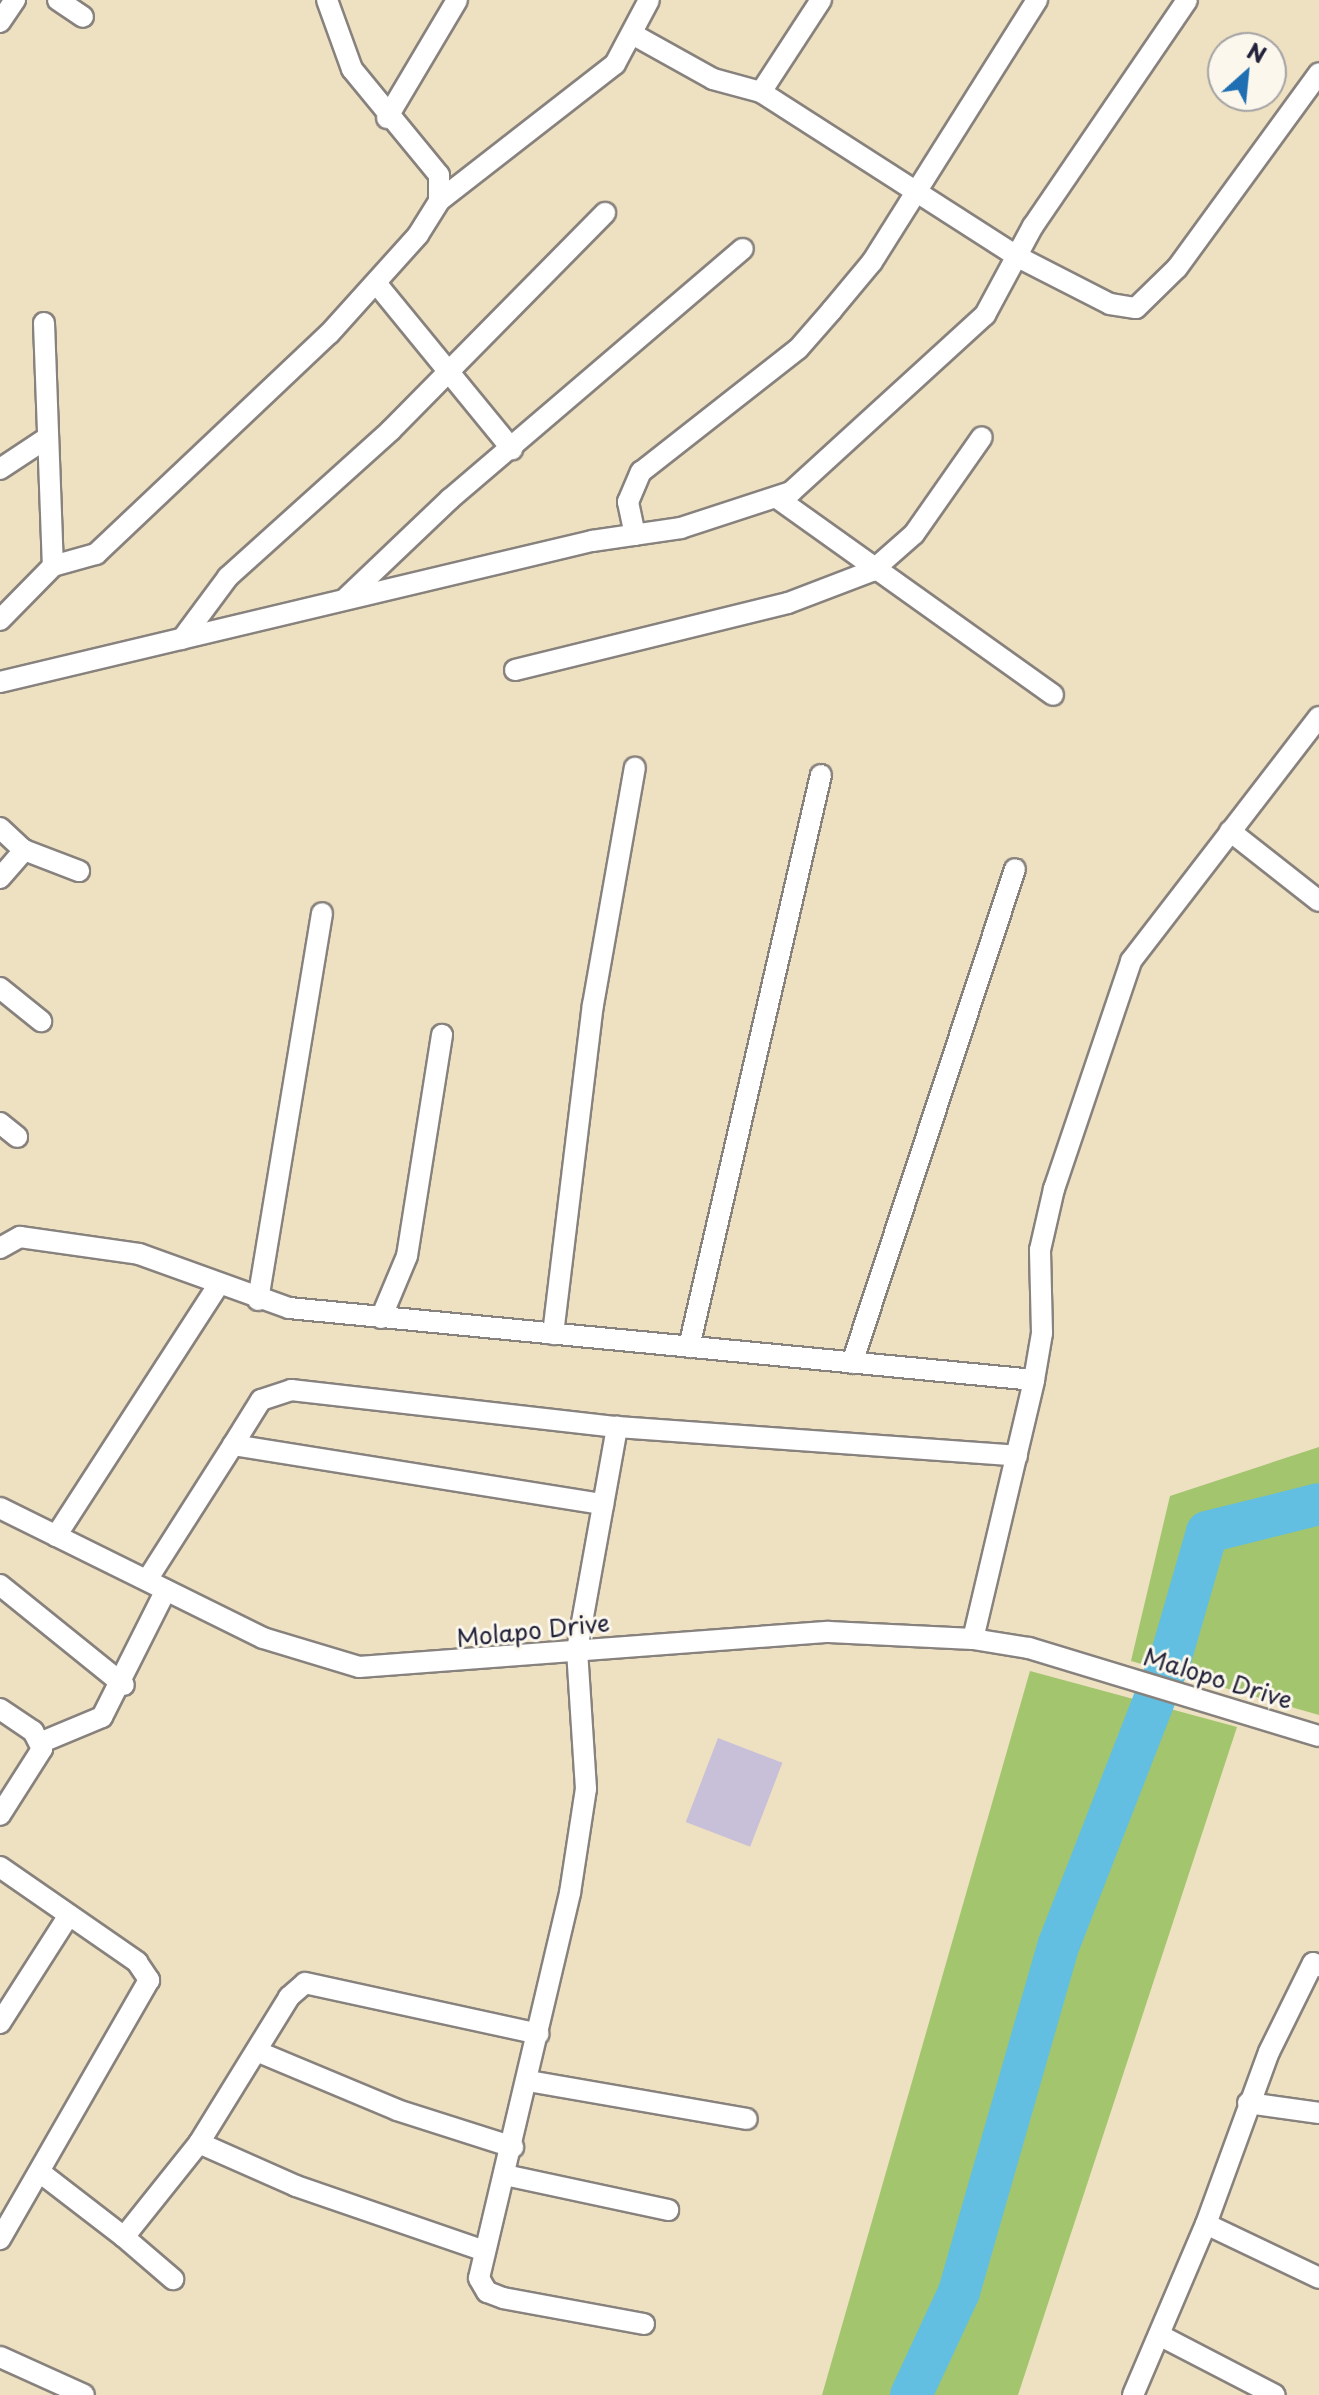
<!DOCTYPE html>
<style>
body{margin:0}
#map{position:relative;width:1319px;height:2395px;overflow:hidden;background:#eee1c1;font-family:"Playpen Sans",sans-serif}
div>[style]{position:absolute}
.industrial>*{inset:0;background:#c8bfd8;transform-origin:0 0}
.green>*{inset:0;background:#a2c56e}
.river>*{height:42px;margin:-21px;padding:0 21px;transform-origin:21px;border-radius:21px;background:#63bfe1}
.roads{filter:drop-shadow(2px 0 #88827e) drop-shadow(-2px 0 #88827e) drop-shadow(0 2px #88827e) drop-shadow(0 -2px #88827e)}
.street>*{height:20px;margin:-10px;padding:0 10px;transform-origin:10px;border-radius:10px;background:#fff}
span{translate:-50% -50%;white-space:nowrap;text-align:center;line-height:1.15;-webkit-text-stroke:6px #fbf7ec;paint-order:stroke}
.street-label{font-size:24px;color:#22223b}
.north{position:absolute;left:1207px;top:32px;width:80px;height:80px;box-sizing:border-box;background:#fbf7ec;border:2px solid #a4a2a5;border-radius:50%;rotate:27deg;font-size:22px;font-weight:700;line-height:32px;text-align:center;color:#22223b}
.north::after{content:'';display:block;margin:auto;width:28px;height:36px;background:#1f6fb2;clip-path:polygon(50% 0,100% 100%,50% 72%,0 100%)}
</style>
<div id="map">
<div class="industrial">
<i style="left:718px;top:1738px;width:69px;height:90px;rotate:21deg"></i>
</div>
<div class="green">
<i style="clip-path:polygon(1319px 1447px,1319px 1715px,1131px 1661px,1170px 1496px)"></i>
<i style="clip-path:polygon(1030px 1671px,1237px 1727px,1018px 2395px,822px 2395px)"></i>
</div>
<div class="river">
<i style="left:911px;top:2395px;width:114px;rotate:-65deg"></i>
<i style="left:959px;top:2292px;width:362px;rotate:-74deg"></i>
<i style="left:1059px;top:1944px;width:308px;rotate:-68.7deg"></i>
<i style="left:1171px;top:1657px;width:130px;rotate:-73.9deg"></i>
<i style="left:1207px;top:1532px;width:115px;rotate:-14deg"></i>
</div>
<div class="roads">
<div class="street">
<i style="left:58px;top:0;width:30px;rotate:34deg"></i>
<i style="left:0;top:22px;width:27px;rotate:-56deg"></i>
<i style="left:634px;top:35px;width:90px;rotate:29.1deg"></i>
<i style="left:713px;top:79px;width:50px;rotate:15.2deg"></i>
<i style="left:761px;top:92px;width:305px;rotate:32.7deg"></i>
<i style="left:1018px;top:257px;width:103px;rotate:27.1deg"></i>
<i style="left:1110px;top:304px;width:26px;rotate:9deg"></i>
<i style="left:1136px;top:308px;width:57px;rotate:-44.3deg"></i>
<i style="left:1177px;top:268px;width:241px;rotate:-53.9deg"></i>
<i style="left:761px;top:92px;width:110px;rotate:-56.9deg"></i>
<i style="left:387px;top:118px;width:137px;rotate:-59.3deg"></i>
<i style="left:439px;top:201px;width:223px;rotate:-37.9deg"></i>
<i style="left:615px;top:64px;width:72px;rotate:-62deg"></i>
<i style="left:376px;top:283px;width:215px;rotate:50.7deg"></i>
<i style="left:44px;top:323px;width:243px;rotate:87.9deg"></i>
<i style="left:0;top:469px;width:56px;rotate:-33.4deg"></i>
<i style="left:777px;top:498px;width:339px;rotate:35.5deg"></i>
<i style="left:635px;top:535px;width:34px;rotate:-102deg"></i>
<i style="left:628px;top:502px;width:33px;rotate:-67deg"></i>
<i style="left:641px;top:472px;width:199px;rotate:-38.1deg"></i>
<i style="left:798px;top:349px;width:52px;rotate:-48.9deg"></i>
<i style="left:832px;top:310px;width:62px;rotate:-50.2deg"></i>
<i style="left:872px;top:262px;width:310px;rotate:-57.8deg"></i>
<i style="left:347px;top:597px;width:142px;rotate:-43.6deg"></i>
<i style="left:450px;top:499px;width:385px;rotate:-40.5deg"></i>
<i style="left:0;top:620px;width:76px;rotate:-45.5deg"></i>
<i style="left:53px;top:566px;width:45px;rotate:-15.6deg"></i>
<i style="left:96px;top:554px;width:320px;rotate:-43.4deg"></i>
<i style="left:329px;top:334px;width:133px;rotate:-48deg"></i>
<i style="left:418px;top:235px;width:40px;rotate:-58deg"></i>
<i style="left:439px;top:201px;width:26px;rotate:-90deg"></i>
<i style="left:439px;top:175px;width:137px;rotate:-129.4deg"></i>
<i style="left:352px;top:69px;width:73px;rotate:-109.9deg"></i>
<i style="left:182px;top:639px;width:77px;rotate:-53.4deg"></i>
<i style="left:228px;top:577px;width:219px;rotate:-42deg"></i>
<i style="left:391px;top:430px;width:305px;rotate:-45.4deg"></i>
<i style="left:515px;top:670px;width:281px;rotate:-13.8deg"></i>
<i style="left:788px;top:603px;width:90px;rotate:-20.9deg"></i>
<i style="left:872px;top:571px;width:56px;rotate:-41.4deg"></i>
<i style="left:914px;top:534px;width:118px;rotate:-55deg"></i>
<i style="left:0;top:682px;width:609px;rotate:-13.4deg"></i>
<i style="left:592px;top:541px;width:90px;rotate:-8.3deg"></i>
<i style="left:681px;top:528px;width:116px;rotate:-18.1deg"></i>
<i style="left:791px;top:492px;width:263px;rotate:-42.4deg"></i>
<i style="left:985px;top:315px;width:101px;rotate:-61.7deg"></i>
<i style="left:1033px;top:226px;width:273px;rotate:-55.7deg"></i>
<i style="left:0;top:828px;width:33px;rotate:43deg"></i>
<i style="left:24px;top:850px;width:59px;rotate:20.9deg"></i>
<i style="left:1230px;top:831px;width:113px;rotate:38.2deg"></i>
<i style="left:0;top:878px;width:37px;rotate:-49deg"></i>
<i style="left:0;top:988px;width:53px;rotate:38.8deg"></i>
<i style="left:0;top:1123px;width:22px;rotate:39deg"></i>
<i style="left:0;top:1248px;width:23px;rotate:-29deg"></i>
<i style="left:20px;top:1237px;width:120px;rotate:8.1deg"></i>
<i style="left:139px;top:1254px;width:159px;rotate:19.8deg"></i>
<i style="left:289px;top:1308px;width:748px;rotate:5.52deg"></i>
<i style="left:258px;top:1300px;width:392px;rotate:-80.6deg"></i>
<i style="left:381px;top:1318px;width:67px;rotate:-67.2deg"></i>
<i style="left:407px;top:1256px;width:224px;rotate:-81deg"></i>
<i style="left:553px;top:1334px;width:331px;rotate:-83.1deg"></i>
<i style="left:593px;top:1005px;width:241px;rotate:-80deg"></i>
<i style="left:689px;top:1347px;width:587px;rotate:-77.01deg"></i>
<i style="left:852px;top:1363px;width:520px;rotate:-71.74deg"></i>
<i style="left:233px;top:1445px;width:53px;rotate:-58.1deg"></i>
<i style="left:261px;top:1400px;width:32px;rotate:-18deg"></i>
<i style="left:291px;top:1390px;width:328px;rotate:6.5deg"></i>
<i style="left:0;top:1508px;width:293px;rotate:26.3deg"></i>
<i style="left:263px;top:1638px;width:100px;rotate:16.8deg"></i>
<i style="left:359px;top:1667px;width:471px;rotate:-4.3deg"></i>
<i style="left:829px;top:1632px;width:144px;rotate:2.8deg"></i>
<i style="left:973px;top:1639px;width:57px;rotate:9.1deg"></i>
<i style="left:1029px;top:1648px;width:303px;rotate:16.9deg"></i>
<i style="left:56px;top:1536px;width:298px;rotate:-57.1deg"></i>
<i style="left:147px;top:1580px;width:160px;rotate:-57.5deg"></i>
<i style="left:233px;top:1445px;width:375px;rotate:9.1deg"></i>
<i style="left:0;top:1585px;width:159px;rotate:38.9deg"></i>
<i style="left:973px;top:1639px;width:266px;rotate:-76.7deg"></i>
<i style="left:1034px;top:1380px;width:48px;rotate:-80.3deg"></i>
<i style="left:1042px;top:1333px;width:83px;rotate:-91.4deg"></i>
<i style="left:1040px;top:1250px;width:63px;rotate:-77.1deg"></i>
<i style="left:1054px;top:1189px;width:241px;rotate:-71.3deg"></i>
<i style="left:1131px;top:961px;width:308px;rotate:-52.4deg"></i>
<i style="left:0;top:1709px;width:40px;rotate:34deg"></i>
<i style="left:33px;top:1731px;width:20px;rotate:63deg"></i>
<i style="left:42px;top:1749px;width:78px;rotate:122.5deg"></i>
<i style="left:42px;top:1742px;width:65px;rotate:-22.6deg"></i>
<i style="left:102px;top:1717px;width:142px;rotate:-63.3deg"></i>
<i style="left:0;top:1867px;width:167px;rotate:34.7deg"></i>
<i style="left:137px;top:1962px;width:22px;rotate:56deg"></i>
<i style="left:149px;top:1980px;width:299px;rotate:119.9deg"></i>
<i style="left:0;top:2023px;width:128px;rotate:-57.4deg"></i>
<i style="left:261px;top:2053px;width:147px;rotate:22.7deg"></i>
<i style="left:397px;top:2110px;width:122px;rotate:17.7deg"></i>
<i style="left:529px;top:2081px;width:221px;rotate:9.9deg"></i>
<i style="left:1248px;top:2103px;width:72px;rotate:8deg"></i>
<i style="left:199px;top:2143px;width:106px;rotate:23.9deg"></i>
<i style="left:296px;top:2186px;width:200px;rotate:19deg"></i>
<i style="left:41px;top:2173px;width:105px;rotate:37.6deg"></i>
<i style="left:124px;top:2237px;width:120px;rotate:-51.4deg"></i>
<i style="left:199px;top:2143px;width:172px;rotate:-58.3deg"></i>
<i style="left:289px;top:1997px;width:21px;rotate:-41deg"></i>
<i style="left:305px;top:1983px;width:239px;rotate:12.3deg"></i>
<i style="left:505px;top:2175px;width:167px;rotate:12.1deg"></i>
<i style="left:1206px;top:2224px;width:183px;rotate:-69.9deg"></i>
<i style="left:1269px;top:2052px;width:99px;rotate:-63.7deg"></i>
<i style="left:1313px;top:1963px;width:7px;rotate:27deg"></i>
<i style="left:124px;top:2237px;width:65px;rotate:40.6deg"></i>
<i style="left:644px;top:2324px;width:143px;rotate:-169.6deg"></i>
<i style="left:503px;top:2298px;width:17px;rotate:-159deg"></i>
<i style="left:487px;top:2292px;width:16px;rotate:-120deg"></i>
<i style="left:479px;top:2278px;width:396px;rotate:-76.7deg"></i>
<i style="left:570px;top:1893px;width:105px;rotate:-81.3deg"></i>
<i style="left:586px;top:1789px;width:139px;rotate:-93.7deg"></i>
<i style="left:577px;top:1650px;width:227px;rotate:-79.8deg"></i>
<i style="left:617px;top:1427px;width:401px;rotate:4.1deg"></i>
<i style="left:1161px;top:2336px;width:128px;rotate:27.4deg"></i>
<i style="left:0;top:2357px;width:92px;rotate:24.3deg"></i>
<i style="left:1133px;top:2395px;width:186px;rotate:-66.9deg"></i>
<i style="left:1206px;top:2224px;width:125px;rotate:25.5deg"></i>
</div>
</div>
<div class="street-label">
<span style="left:533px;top:1630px;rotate:-6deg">Molapo Drive</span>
<span style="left:1218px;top:1678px;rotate:17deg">Malopo Drive</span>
</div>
<div class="north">N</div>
</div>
